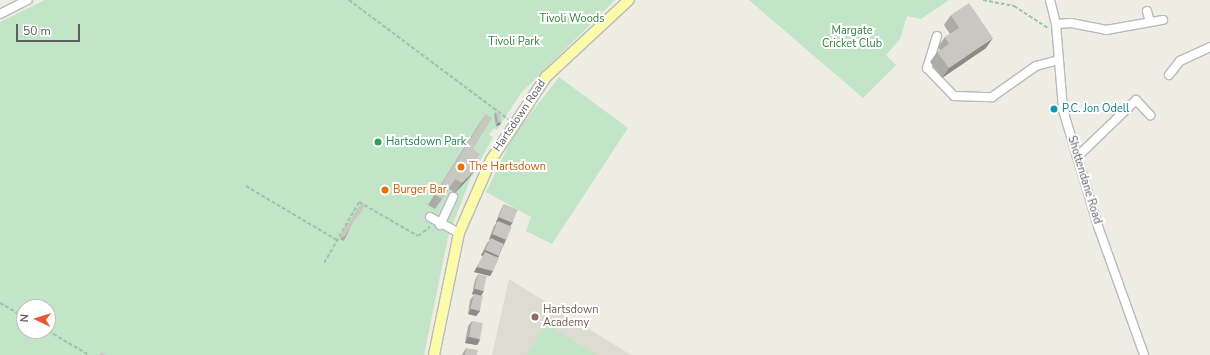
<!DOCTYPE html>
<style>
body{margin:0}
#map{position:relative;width:1210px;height:355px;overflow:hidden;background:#eeede4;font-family:"Nunito Sans",sans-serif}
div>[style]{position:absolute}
.education>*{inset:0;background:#dedcd2}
.green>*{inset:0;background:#c1e5c6}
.path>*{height:1.5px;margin-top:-0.75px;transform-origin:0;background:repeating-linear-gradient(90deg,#9ac5ac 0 4px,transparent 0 6px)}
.roads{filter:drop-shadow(1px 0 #b9babf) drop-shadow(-1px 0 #b9babf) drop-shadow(0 1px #b9babf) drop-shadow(0 -1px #b9babf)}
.minor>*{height:8px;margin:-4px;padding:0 4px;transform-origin:4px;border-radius:4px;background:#fff}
.major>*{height:10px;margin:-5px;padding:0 5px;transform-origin:5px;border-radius:5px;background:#fcfbaa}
.wall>*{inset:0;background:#adaba6}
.shaded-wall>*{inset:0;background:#8d8b87;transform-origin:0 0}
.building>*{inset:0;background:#c9c7c1;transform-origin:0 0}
.dots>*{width:11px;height:11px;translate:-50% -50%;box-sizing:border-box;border:2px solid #fff;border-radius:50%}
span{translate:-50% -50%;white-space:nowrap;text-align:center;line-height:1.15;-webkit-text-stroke:4px #fff;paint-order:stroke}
.park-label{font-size:11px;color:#368044}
.culture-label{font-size:11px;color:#0d838f}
.left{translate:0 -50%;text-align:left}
.street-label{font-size:11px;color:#5c5e64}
.leisure-label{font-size:11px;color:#27864d}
.food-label{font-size:11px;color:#c56008}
.education-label{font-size:11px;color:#785e54}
.north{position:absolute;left:16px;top:299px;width:40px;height:40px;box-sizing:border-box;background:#fff;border:1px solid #bebfc1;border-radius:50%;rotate:274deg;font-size:11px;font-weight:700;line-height:16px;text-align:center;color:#5c5e64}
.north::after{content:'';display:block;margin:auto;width:14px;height:18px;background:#e45a34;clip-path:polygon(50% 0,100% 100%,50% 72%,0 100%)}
.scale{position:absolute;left:16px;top:24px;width:64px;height:18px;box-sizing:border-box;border:2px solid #5c5e64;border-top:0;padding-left:5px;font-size:12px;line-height:14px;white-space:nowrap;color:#5c5e64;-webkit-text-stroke:3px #fff;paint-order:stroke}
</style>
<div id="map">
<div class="education">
<i style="clip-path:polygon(509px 279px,631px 355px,492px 355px)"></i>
</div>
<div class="green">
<i style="clip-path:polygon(evenodd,45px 0,615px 0,521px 93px,497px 130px,494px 128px,489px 135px,493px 137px,470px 180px,448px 237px,424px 355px,0 355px,0 22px,45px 0,24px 307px,48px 307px,48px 331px,24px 331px,24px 307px)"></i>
<i style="clip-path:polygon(749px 0,949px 0,921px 19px,907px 16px,900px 39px,886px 55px,896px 65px,863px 98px)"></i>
<i style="clip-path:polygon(559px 77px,628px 128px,552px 244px,526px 231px,531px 217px,486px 192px,513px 136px)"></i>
<i style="clip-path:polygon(546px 324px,597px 355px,527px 355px)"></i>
</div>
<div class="path">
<i style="left:349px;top:0;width:199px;rotate:36.8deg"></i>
<i style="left:983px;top:0;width:32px;rotate:11deg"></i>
<i style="left:1014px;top:6px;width:40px;rotate:32.9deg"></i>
<i style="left:246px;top:186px;width:106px;rotate:30.7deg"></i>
<i style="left:324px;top:263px;width:70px;rotate:-60.2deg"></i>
<i style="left:359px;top:202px;width:68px;rotate:30deg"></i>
<i style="left:418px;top:236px;width:15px;rotate:-37deg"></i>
<i style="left:0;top:303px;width:28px;rotate:30deg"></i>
<i style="left:48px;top:331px;width:48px;rotate:30.3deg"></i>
</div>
<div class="roads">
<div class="minor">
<i style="left:1050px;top:0;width:25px;rotate:76deg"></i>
<i style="left:1056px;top:24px;width:86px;rotate:85.3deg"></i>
<i style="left:1063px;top:110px;width:124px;rotate:73.2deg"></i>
<i style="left:1099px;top:229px;width:134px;rotate:70.3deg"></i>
<i style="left:1147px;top:11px;width:11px;rotate:75deg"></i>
<i style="left:0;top:14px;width:31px;rotate:-27deg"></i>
<i style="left:1056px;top:24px;width:15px;rotate:-4deg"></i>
<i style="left:1071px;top:23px;width:36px;rotate:11deg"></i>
<i style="left:1106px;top:30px;width:58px;rotate:-10deg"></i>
<i style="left:937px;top:36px;width:34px;rotate:107deg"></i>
<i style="left:927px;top:68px;width:39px;rotate:46deg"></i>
<i style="left:954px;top:96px;width:38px;rotate:2deg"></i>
<i style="left:992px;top:97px;width:54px;rotate:-35.2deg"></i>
<i style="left:1036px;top:66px;width:23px;rotate:-15deg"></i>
<i style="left:1169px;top:75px;width:18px;rotate:-52deg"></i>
<i style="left:1180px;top:61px;width:33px;rotate:-25deg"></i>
<i style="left:1077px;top:157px;width:82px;rotate:-44deg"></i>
<i style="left:1136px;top:100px;width:21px;rotate:47deg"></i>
<i style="left:430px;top:217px;width:33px;rotate:29deg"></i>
<i style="left:440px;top:225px;width:31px;rotate:-65deg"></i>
</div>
<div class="major">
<i style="left:434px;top:355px;width:125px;rotate:-78.4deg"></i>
<i style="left:459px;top:233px;width:80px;rotate:-66.3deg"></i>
<i style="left:491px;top:160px;width:100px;rotate:-56.5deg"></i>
<i style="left:546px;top:77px;width:113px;rotate:-42.9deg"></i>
</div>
</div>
<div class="wall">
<i style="clip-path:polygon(951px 15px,986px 48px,942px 78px,930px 62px,937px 52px,940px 50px,938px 47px,945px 37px,950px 34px,944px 25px)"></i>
<i style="clip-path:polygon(496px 112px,500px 125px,496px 126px,494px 114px)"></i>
<i style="clip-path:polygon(486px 114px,473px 149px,472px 168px,475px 170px,468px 179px,455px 193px,449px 189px,435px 209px,428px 205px,479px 124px)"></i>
<i style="clip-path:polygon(504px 204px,513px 222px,510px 226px,506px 240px,504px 244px,499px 256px,490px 276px,474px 272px,483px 256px,481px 255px,487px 243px,490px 240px,489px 239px,494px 226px,497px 222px,496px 222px,501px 209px)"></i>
<i style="clip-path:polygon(360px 205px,345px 239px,343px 241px,340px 239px)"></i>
<i style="clip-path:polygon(478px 274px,481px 296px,480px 311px,476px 316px,468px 314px,470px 300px,474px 295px,472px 294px,475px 280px)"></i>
<i style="clip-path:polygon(472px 321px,480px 340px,477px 345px,465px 343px,468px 326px)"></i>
<i style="clip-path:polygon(466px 348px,477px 355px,462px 355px,463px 353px)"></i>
</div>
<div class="shaded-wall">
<i style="clip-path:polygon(993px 38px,986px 48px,942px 78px,949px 68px)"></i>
<i style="clip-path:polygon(501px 122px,500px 125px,496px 126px,498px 123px)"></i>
<i style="clip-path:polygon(475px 170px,468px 179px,455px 193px,462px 183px)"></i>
<i style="clip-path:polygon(499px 217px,513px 222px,509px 228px,496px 222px)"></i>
<i style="left:492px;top:234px;width:15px;height:6px;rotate:23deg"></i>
<i style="clip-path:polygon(485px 250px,499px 256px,495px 261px,485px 252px,483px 256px,481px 255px)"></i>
<i style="clip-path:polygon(477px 267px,493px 271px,490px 276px,474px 272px)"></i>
<i style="clip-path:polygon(475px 289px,484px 291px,481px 296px,472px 294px)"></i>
<i style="clip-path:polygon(471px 309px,480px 311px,476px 316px,468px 314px)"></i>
<i style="clip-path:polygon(468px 337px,480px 340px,477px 345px,465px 343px)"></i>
</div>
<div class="building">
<i style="clip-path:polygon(969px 3px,993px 38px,949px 68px,937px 52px,949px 44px,945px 37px,959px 28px,951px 15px)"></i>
<i style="left:499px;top:111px;width:11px;height:3px;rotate:80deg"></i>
<i style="clip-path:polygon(486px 114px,492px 118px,473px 149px,480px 154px,472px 168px,475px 170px,462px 183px,455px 179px,442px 199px,435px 195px)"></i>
<i style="left:362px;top:203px;width:4px;height:39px;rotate:34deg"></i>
<i style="left:504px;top:204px;width:15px;height:14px;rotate:23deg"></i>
<i style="left:498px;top:221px;width:15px;height:14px;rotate:23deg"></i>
<i style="left:491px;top:238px;width:14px;height:13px;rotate:25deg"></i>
<i style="clip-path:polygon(485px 252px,499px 258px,493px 271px,477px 267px)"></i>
<i style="left:478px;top:274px;width:9px;height:15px;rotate:13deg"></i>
<i style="left:474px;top:294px;width:9px;height:15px;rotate:13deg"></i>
<i style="left:472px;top:321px;width:11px;height:16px;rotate:10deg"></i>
<i style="clip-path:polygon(466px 348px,478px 350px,477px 355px,465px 355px)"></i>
<i style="clip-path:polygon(101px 352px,105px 355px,100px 355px)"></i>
</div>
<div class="dots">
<i style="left:1054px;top:109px;background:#0f9aa8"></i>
<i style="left:378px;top:142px;background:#2e9e5b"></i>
<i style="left:461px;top:167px;background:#e8710a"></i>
<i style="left:385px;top:190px;background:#e8710a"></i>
<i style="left:535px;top:317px;background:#8d6e63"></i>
</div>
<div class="park-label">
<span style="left:572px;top:19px">Tivoli Woods</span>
<span style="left:852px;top:38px">Margate<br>Cricket Club</span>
<span style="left:514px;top:42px">Tivoli Park</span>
</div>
<div class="culture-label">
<span class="left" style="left:1062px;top:109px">P.C. Jon Odell</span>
</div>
<div class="street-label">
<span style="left:520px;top:116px;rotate:-56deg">Hartsdown Road</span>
<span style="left:1084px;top:180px;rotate:73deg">Shottendane Road</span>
</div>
<div class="leisure-label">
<span class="left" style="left:386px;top:142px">Hartsdown Park</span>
</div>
<div class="food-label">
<span class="left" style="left:469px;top:167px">The Hartsdown</span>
<span class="left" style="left:393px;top:190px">Burger Bar</span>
</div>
<div class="education-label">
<span class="left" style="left:543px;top:317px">Hartsdown<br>Academy</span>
</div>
<div class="north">N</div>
<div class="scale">50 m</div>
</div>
